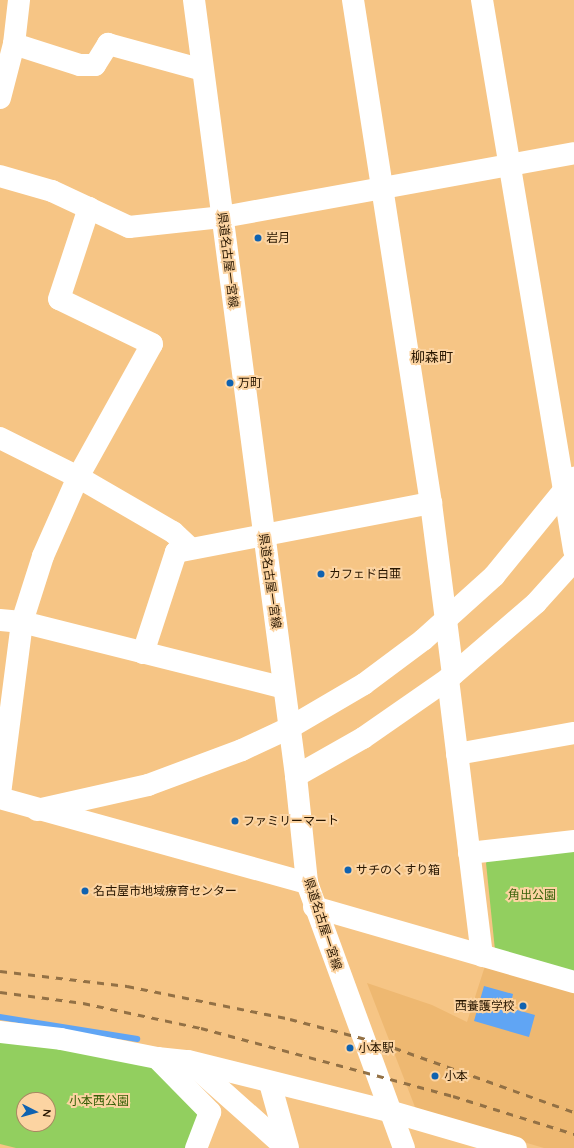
<!DOCTYPE html>
<meta charset="utf-8">
<style>
body{margin:0}
#map{position:relative;width:574px;height:1148px;overflow:hidden;background:#f6c585;font-family:Quicksand,"Noto Sans JP",sans-serif}
div>[style]{position:absolute}
.built>*{inset:0;background:#eeb871}
.green>*{inset:0;background:#92cf5f}
.water>*{inset:0;background:#60a5f4}
.stream>*{height:5.5px;margin:-2.75px;padding:0 2.75px;transform-origin:2.75px;border-radius:2.75px;background:#60a5f4}
.minor>*{height:22px;margin:-11px;padding:0 11px;transform-origin:11px;border-radius:11px;background:#fff}
.major>*{height:22px;margin:-11px;padding:0 11px;transform-origin:11px;border-radius:11px;background:#fff}
.rail>*{height:3px;margin-top:-1.5px;transform-origin:0;background:repeating-linear-gradient(90deg,#937145 0 7px,transparent 0 14px)}
.dots>*{width:11px;height:11px;translate:-50% -50%;box-sizing:border-box;border:2px solid #fcd4a2;border-radius:50%}
span{translate:-50% -50%;white-space:nowrap;text-align:center;line-height:1.15;-webkit-text-stroke:4px #fcd4a2;paint-order:stroke}
.poi-label{font-size:12px;color:#281600}
.left{translate:0 -50%;text-align:left}
.right{translate:-100% -50%;text-align:right}
.street-label{font-size:12px;color:#281600}
.park-label{font-size:12px;color:#376008}
.quarter-label{font-size:14px;color:#281600}
.north{position:absolute;left:16px;top:1092px;width:40px;height:40px;box-sizing:border-box;background:#fcd4a2;border:1px solid #a78861;border-radius:50%;rotate:96deg;font-size:11px;font-weight:700;line-height:16px;text-align:center;color:#281600}
.north::after{content:'';display:block;margin:auto;width:14px;height:18px;background:#0f62b0;clip-path:polygon(50% 0,100% 100%,50% 72%,0 100%)}
</style>
<div id="map">
<div class="built">
<i style="clip-path:polygon(485px 966px,574px 990px,574px 1148px,544px 1148px,422px 1112px,415px 1107px,367px 983px,432px 1005px,467px 1022px)"></i>
</div>
<div class="green">
<i style="clip-path:polygon(574px 846px,574px 972px,495px 950px,486px 863px,490px 856px)"></i>
<i style="clip-path:polygon(evenodd,0 1035px,152px 1065px,203px 1115px,190px 1148px,16px 1148px,0 1144px,0 1035px,24px 1100px,48px 1100px,48px 1124px,24px 1124px,24px 1100px)"></i>
</div>
<div class="water">
<i style="clip-path:polygon(484px 986px,513px 994px,510px 1008px,535px 1015px,529px 1037px,474px 1021px)"></i>
</div>
<div class="stream">
<i style="left:0;top:1017px;width:139px;rotate:9.1deg"></i>
</div>
<div class="minor">
<i style="left:353px;top:0;width:509px;rotate:81.19deg"></i>
<i style="left:431px;top:503px;width:173px;rotate:82.7deg"></i>
<i style="left:482px;top:0;width:558px;rotate:80.5deg"></i>
<i style="left:14px;top:44px;width:69px;rotate:17.7deg"></i>
<i style="left:80px;top:65px;width:15px"></i>
<i style="left:95px;top:65px;width:25px;rotate:-58deg"></i>
<i style="left:108px;top:44px;width:98px;rotate:15.3deg"></i>
<i style="left:0;top:98px;width:56px;rotate:-75.5deg"></i>
<i style="left:14px;top:44px;width:44px;rotate:-83.5deg"></i>
<i style="left:0;top:176px;width:54px;rotate:16.1deg"></i>
<i style="left:52px;top:191px;width:85px;rotate:25.1deg"></i>
<i style="left:129px;top:227px;width:95px;rotate:-6.1deg"></i>
<i style="left:223px;top:217px;width:357px;rotate:-10.3deg"></i>
<i style="left:0;top:438px;width:87px;rotate:26.6deg"></i>
<i style="left:78px;top:477px;width:110px;rotate:30.1deg"></i>
<i style="left:173px;top:532px;width:23px;rotate:43deg"></i>
<i style="left:0;top:620px;width:22px;rotate:5deg"></i>
<i style="left:22px;top:622px;width:270px;rotate:14.1deg"></i>
<i style="left:143px;top:653px;width:106px;rotate:-71.9deg"></i>
<i style="left:176px;top:552px;width:260px;rotate:-10.9deg"></i>
<i style="left:448px;top:679px;width:279px;rotate:83deg"></i>
<i style="left:457px;top:754px;width:119px;rotate:-10.2deg"></i>
<i style="left:296px;top:776px;width:77px;rotate:-29.6deg"></i>
<i style="left:363px;top:738px;width:103px;rotate:-34.8deg"></i>
<i style="left:448px;top:679px;width:116px;rotate:-40.8deg"></i>
<i style="left:536px;top:603px;width:57px;rotate:-47.9deg"></i>
<i style="left:0;top:794px;width:173px;rotate:-82.7deg"></i>
<i style="left:22px;top:622px;width:69px;rotate:-72.3deg"></i>
<i style="left:43px;top:556px;width:86px;rotate:-66.1deg"></i>
<i style="left:78px;top:477px;width:152px;rotate:-60.9deg"></i>
<i style="left:152px;top:344px;width:103px;rotate:-154.2deg"></i>
<i style="left:59px;top:299px;width:96px;rotate:-71.8deg"></i>
<i style="left:0;top:798px;width:319px;rotate:15.5deg"></i>
<i style="left:37px;top:810px;width:114px;rotate:-12.7deg"></i>
<i style="left:148px;top:785px;width:100px;rotate:-20.4deg"></i>
<i style="left:242px;top:750px;width:52px;rotate:-25.1deg"></i>
<i style="left:289px;top:728px;width:87px;rotate:-30.4deg"></i>
<i style="left:364px;top:684px;width:74px;rotate:-36.7deg"></i>
<i style="left:423px;top:640px;width:96px;rotate:-42deg"></i>
<i style="left:494px;top:576px;width:127px;rotate:-50.8deg"></i>
<i style="left:469px;top:853px;width:106px;rotate:-6.5deg"></i>
<i style="left:314px;top:907px;width:271px;rotate:16.1deg"></i>
<i style="left:0;top:1032px;width:61px;rotate:6.5deg"></i>
<i style="left:61px;top:1039px;width:98px;rotate:11.2deg"></i>
<i style="left:157px;top:1058px;width:31px;rotate:6deg"></i>
<i style="left:188px;top:1061px;width:207px;rotate:14deg"></i>
<i style="left:389px;top:1111px;width:132px;rotate:16.2deg"></i>
<i style="left:157px;top:1058px;width:76px;rotate:45.5deg"></i>
<i style="left:210px;top:1112px;width:39px;rotate:111deg"></i>
<i style="left:193px;top:1065px;width:125px;rotate:41.7deg"></i>
<i style="left:270px;top:1083px;width:67px;rotate:74.5deg"></i>
</div>
<div class="major">
<i style="left:194px;top:0;width:783px;rotate:82.51deg"></i>
<i style="left:296px;top:776px;width:108px;rotate:84.1deg"></i>
<i style="left:307px;top:883px;width:282px;rotate:69.9deg"></i>
</div>
<div class="rail">
<i style="left:0;top:971px;width:128px;rotate:6.7deg"></i>
<i style="left:127px;top:986px;width:166px;rotate:11.4deg"></i>
<i style="left:290px;top:1019px;width:94px;rotate:14.8deg"></i>
<i style="left:381px;top:1043px;width:205px;rotate:19.7deg"></i>
<i style="left:0;top:992px;width:84px;rotate:7.5deg"></i>
<i style="left:83px;top:1003px;width:121px;rotate:12deg"></i>
<i style="left:201px;top:1028px;width:261px;rotate:15.1deg"></i>
<i style="left:453px;top:1096px;width:127px;rotate:17.4deg"></i>
</div>
<div class="dots">
<i style="left:258px;top:238px;background:#0f62b0"></i>
<i style="left:230px;top:383px;background:#0f62b0"></i>
<i style="left:321px;top:574px;background:#0f62b0"></i>
<i style="left:235px;top:821px;background:#0f62b0"></i>
<i style="left:348px;top:870px;background:#0f62b0"></i>
<i style="left:85px;top:891px;background:#0f62b0"></i>
<i style="left:523px;top:1006px;background:#0f62b0"></i>
<i style="left:350px;top:1048px;background:#0f62b0"></i>
<i style="left:435px;top:1076px;background:#0f62b0"></i>
</div>
<div class="poi-label">
<span class="left" style="left:266px;top:238px">岩月</span>
<span class="left" style="left:238px;top:383px">万町</span>
<span class="left" style="left:329px;top:574px">カフェド白亜</span>
<span class="left" style="left:243px;top:821px">ファミリーマート</span>
<span class="left" style="left:356px;top:870px">サチのくすり箱</span>
<span class="left" style="left:93px;top:891px">名古屋市地域療育センター</span>
<span class="right" style="left:515px;top:1006px">西養護学校</span>
<span class="left" style="left:358px;top:1048px">小本駅</span>
<span class="left" style="left:444px;top:1076px">小本</span>
</div>
<div class="street-label">
<span style="left:228px;top:260px;rotate:83deg">県道名古屋一宮線</span>
<span style="left:270px;top:581px;rotate:82deg">県道名古屋一宮線</span>
<span style="left:323px;top:924px;rotate:72deg">県道名古屋一宮線</span>
</div>
<div class="park-label">
<span style="left:532px;top:895px">角出公園</span>
<span style="left:99px;top:1101px">小本西公園</span>
</div>
<div class="quarter-label">
<span style="left:432px;top:357px">柳森町</span>
</div>
<div class="north">N</div>
</div>
